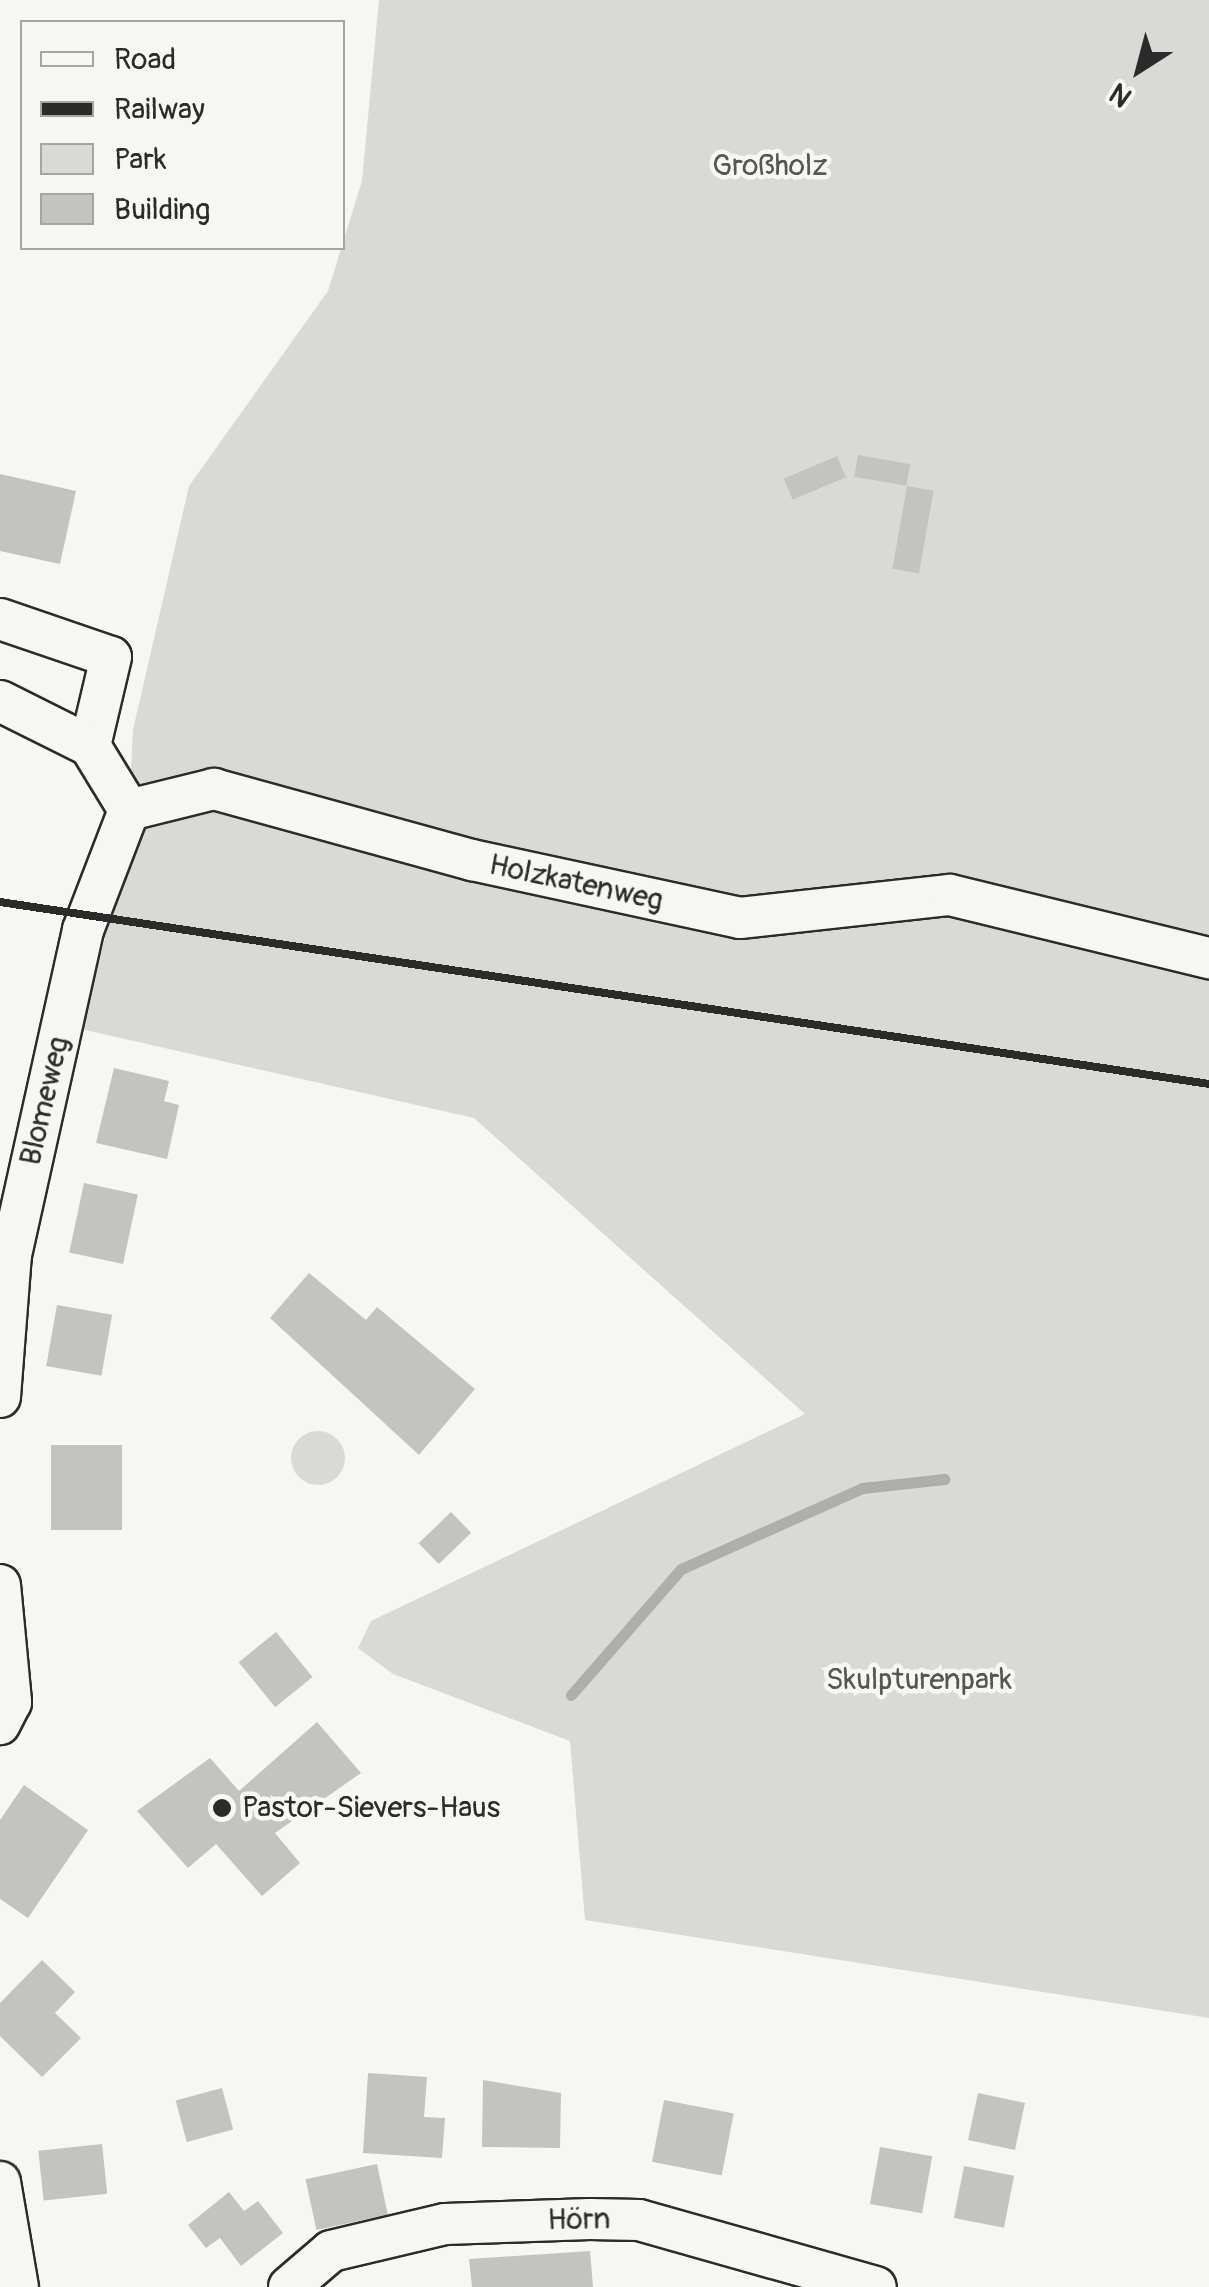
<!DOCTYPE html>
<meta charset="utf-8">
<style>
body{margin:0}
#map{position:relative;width:1209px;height:2287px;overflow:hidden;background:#f6f6f2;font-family:Pangolin,sans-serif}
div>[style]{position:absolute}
.green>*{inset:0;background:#d9d9d5}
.round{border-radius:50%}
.stream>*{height:11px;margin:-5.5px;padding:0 5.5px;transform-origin:5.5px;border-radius:5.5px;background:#aeaeab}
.building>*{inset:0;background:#c3c3c0;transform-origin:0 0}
.roads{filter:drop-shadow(2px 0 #2b2b2b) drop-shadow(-2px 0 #2b2b2b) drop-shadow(0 2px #2b2b2b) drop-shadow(0 -2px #2b2b2b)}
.minor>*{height:40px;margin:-20px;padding:0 20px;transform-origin:20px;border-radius:20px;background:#f6f6f2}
.rail>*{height:8px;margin:-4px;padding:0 4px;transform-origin:4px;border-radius:4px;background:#2b2b2b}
.dots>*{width:28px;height:28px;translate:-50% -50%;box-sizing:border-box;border:5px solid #f6f6f2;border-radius:50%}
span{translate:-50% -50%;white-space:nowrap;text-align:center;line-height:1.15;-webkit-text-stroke:9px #f6f6f2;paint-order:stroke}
.park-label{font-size:30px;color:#565656}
.street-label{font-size:30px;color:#2b2b2b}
.poi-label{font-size:30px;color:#2b2b2b}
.left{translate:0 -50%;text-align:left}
.legend{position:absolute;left:20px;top:20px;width:325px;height:230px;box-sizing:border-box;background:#f6f6f2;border:2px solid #a5a5a2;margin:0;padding:12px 18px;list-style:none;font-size:30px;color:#2b2b2b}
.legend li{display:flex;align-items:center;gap:20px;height:50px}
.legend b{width:50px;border:2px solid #a5a5a2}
.north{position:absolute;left:1089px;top:20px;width:100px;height:100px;-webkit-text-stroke:8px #f6f6f2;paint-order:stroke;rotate:216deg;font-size:28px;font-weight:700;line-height:40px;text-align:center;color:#2b2b2b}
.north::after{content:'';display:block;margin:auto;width:35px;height:45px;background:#2b2b2b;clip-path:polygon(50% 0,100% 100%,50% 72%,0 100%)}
</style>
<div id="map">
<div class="green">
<i style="clip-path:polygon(379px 0,1209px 0,1209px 2018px,585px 1920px,570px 1741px,393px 1674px,358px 1648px,371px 1621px,805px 1414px,474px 1118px,81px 1029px,105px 938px,93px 894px,129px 810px,133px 730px,189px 486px,328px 291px,362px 181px)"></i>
<i class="round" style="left:291px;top:1431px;width:54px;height:54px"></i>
</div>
<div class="stream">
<i style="left:571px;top:1695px;width:167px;rotate:-48.9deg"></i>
<i style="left:681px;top:1569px;width:198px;rotate:-24.1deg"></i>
<i style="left:862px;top:1488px;width:83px;rotate:-6.2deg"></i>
</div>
<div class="building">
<i style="left:858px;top:455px;width:53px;height:22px;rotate:10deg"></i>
<i style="left:837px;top:456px;width:23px;height:58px;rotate:67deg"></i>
<i style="clip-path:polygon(0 474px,76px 491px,60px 564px,0 551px)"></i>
<i style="left:907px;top:486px;width:27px;height:84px;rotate:10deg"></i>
<i style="clip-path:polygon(114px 1068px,169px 1081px,164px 1101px,179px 1105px,167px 1159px,96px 1143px)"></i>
<i style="left:84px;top:1183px;width:55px;height:71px;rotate:12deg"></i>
<i style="clip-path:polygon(309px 1273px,366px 1320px,377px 1307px,475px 1389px,419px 1455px,270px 1318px)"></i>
<i style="left:57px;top:1305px;width:56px;height:62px;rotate:10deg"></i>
<i style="left:51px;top:1445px;width:71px;height:85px"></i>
<i style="left:451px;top:1512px;width:29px;height:45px;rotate:46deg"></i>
<i style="left:276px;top:1632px;width:58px;height:48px;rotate:51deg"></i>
<i style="clip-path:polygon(317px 1722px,361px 1773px,275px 1833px,300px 1863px,262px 1896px,216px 1844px,188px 1868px,137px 1811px,210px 1758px,239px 1791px)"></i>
<i style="clip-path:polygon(24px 1785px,88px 1830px,28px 1918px,0 1899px,0 1820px)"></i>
<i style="clip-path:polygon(42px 1960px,75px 1992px,55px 2013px,81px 2038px,42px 2077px,0 2036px,0 2003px)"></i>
<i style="clip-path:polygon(368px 2073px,427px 2077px,424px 2117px,445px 2118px,442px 2158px,363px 2153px)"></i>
<i style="clip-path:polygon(483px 2080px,561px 2093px,560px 2148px,482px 2147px)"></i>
<i style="left:222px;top:2088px;width:43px;height:48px;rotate:75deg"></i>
<i style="left:978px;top:2093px;width:48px;height:48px;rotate:12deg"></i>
<i style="left:664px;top:2100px;width:71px;height:63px;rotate:11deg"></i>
<i style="left:102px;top:2144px;width:50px;height:64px;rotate:84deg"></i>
<i style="left:880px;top:2147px;width:53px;height:58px;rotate:10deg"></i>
<i style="left:377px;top:2164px;width:52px;height:73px;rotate:78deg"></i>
<i style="left:964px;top:2166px;width:51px;height:53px;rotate:11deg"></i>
<i style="clip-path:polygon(229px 2192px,244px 2211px,258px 2201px,283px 2233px,241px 2266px,220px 2238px,206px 2248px,188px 2225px)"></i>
<i style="clip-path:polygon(590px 2251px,593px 2287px,472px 2287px,469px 2259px)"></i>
</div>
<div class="roads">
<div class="minor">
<i style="left:0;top:619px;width:117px;rotate:18.9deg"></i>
<i style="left:111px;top:657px;width:91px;rotate:103.3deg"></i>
<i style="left:0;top:701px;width:101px;rotate:26.6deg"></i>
<i style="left:90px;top:746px;width:75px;rotate:58.6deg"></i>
<i style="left:0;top:1397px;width:142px;rotate:-85.6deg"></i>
<i style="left:11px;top:1255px;width:333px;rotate:-77.5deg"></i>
<i style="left:83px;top:930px;width:129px;rotate:-69deg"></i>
<i style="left:129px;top:810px;width:88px;rotate:-13.9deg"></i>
<i style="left:214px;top:789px;width:268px;rotate:15.4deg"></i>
<i style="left:472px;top:860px;width:274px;rotate:12.2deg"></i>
<i style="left:740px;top:918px;width:211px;rotate:-6.3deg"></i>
<i style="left:950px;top:895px;width:267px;rotate:13.7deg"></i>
<i style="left:0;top:1585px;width:118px;rotate:84.6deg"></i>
<i style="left:11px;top:1702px;width:25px;rotate:117deg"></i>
<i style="left:0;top:2182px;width:107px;rotate:80.3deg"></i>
<i style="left:289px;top:2287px;width:55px;rotate:-40.6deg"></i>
<i style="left:331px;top:2251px;width:117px;rotate:-13.3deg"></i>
<i style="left:445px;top:2224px;width:145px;rotate:-2deg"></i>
<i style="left:590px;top:2219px;width:49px;rotate:1.2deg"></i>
<i style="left:639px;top:2220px;width:246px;rotate:15.8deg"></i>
</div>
</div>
<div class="rail">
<i style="left:0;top:902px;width:1223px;rotate:8.56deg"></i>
</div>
<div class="dots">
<i style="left:222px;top:1808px;background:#2b2b2b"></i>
</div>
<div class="park-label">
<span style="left:770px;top:166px">Großholz</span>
<span style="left:919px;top:1680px">Skulpturenpark</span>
</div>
<div class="street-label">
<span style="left:576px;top:883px;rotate:12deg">Holzkatenweg</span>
<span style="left:45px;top:1101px;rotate:-77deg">Blomeweg</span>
<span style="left:579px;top:2220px;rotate:-1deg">Hörn</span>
</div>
<div class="poi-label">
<span class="left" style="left:242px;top:1808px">Pastor-Sievers-Haus</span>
</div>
<ul class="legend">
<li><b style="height:12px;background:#f6f6f2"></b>Road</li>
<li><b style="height:12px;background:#2b2b2b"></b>Railway</li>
<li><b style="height:28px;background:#d9d9d5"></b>Park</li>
<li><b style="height:28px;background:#c3c3c0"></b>Building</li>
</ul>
<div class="north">N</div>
</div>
